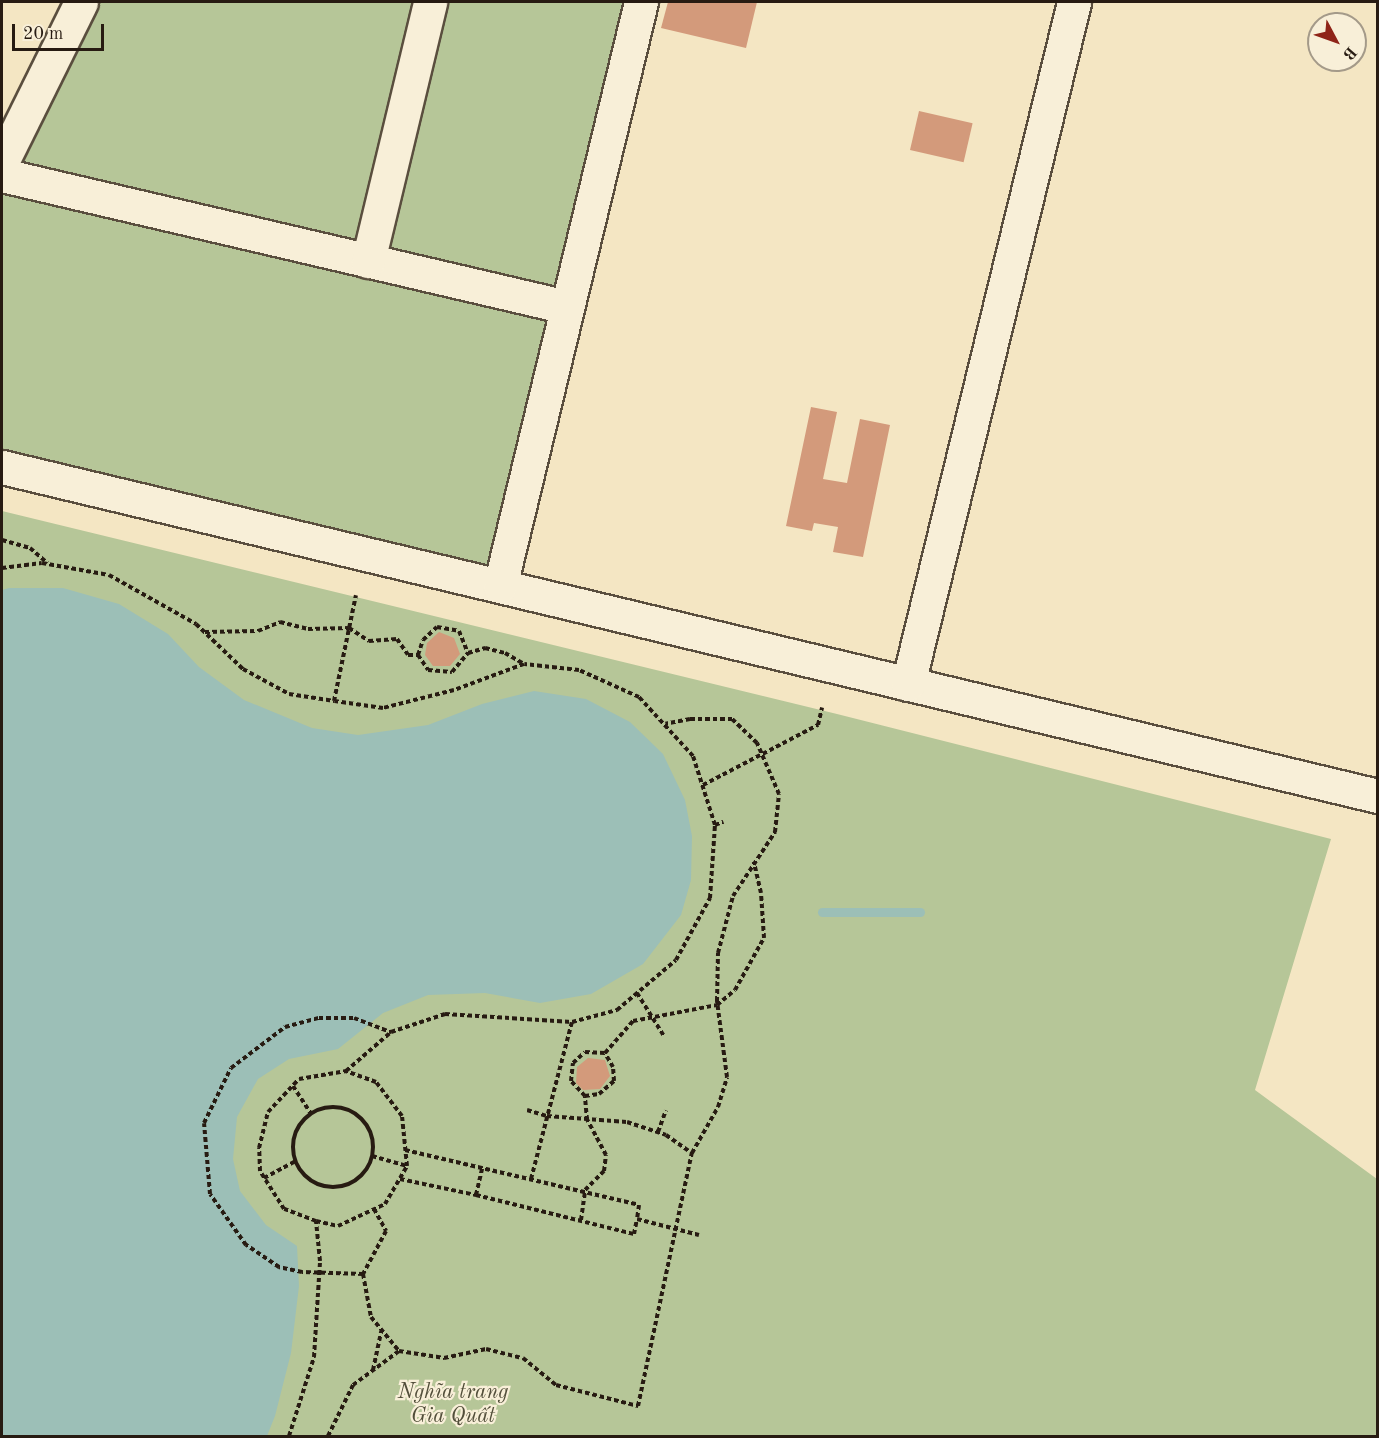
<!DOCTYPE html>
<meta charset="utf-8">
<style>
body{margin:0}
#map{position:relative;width:1379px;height:1438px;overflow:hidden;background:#f4e6c3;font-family:"Old Standard TT",serif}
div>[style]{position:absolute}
.green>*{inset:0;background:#b6c698}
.water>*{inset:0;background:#9cbfb7}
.stream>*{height:9px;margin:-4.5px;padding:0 4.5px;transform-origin:4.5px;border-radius:4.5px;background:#9cbfb7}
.building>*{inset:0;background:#d39a7b;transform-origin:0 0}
.path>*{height:4px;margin-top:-2px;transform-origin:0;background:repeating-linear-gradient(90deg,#271b12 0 4.5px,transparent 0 7.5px)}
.path>.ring{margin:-2px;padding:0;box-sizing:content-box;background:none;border:4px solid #271b12;border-radius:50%}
.roads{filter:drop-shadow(2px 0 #5a4e3e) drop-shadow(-2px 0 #5a4e3e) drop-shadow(0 2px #5a4e3e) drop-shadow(0 -2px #5a4e3e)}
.minor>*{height:33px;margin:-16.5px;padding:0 16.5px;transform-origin:16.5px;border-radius:16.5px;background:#f8efd8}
span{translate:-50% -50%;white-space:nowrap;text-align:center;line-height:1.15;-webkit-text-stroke:4.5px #f8efd8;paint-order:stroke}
.park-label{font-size:21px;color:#524e3a;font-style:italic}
.frame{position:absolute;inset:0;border:3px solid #271b12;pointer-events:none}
.north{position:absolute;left:1307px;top:12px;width:60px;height:60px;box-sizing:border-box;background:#f8efd8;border:2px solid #a49a89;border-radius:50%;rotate:131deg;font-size:16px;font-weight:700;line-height:24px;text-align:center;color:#271b12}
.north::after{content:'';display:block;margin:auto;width:21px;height:27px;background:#8f2418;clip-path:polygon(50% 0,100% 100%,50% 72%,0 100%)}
.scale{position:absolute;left:12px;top:24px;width:92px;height:27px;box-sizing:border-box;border:3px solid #271b12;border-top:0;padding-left:8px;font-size:18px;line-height:21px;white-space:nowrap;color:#271b12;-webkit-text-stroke:4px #f8efd8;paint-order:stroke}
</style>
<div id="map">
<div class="green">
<i style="clip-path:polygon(77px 2px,641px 2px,500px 586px,2px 467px,2px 157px)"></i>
<i style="clip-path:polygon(2px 511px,837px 714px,1331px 839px,1255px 1090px,1377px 1179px,1377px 1436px,2px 1436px)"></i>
</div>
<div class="water">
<i style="clip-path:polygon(9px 588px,63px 588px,119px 604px,168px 634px,199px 667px,244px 700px,312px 728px,358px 735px,428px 725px,482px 704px,534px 691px,586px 699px,630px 722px,663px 754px,685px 800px,692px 836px,691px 880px,681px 915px,643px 964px,591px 994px,540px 1003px,485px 993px,428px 995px,383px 1013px,338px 1049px,289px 1059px,258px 1079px,237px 1117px,233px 1159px,240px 1191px,266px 1225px,297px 1246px,299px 1286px,291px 1353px,275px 1416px,267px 1436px,2px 1436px,2px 590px)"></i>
</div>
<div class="stream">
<i style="left:822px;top:912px;width:98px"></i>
</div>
<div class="building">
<i style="clip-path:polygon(668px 2px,757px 2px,746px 48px,661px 28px)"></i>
<i style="left:919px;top:111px;width:55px;height:40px;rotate:13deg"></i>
<i style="clip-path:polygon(811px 407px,837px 412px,823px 479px,847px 483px,860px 419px,890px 425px,863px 557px,833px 552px,838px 527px,814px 523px,812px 531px,786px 526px)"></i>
<i style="clip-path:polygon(439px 632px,454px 638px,460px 654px,450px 666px,433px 666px,425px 655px,427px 643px)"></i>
<i style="clip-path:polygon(588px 1058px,605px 1060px,610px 1076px,600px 1089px,583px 1090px,576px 1083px,577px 1067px)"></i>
</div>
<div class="path">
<i style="left:2px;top:540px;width:29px;rotate:16deg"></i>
<i style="left:30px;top:548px;width:23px;rotate:41deg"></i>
<i style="left:2px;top:568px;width:40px;rotate:-7.1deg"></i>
<i style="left:42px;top:563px;width:68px;rotate:10.2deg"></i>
<i style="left:109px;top:575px;width:100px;rotate:29.4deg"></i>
<i style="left:196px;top:624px;width:65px;rotate:43.8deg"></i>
<i style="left:243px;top:669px;width:52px;rotate:28.5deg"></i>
<i style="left:289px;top:694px;width:46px;rotate:8.8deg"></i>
<i style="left:205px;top:632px;width:53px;rotate:-1.1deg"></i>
<i style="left:258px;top:631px;width:24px;rotate:-22deg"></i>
<i style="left:280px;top:622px;width:29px;rotate:14deg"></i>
<i style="left:308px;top:629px;width:41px;rotate:-1.4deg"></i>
<i style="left:349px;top:628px;width:24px;rotate:33deg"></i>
<i style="left:369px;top:641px;width:28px;rotate:-4deg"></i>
<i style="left:397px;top:639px;width:19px;rotate:55deg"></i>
<i style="left:408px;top:655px;width:10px"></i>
<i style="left:418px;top:655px;width:18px;rotate:56deg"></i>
<i style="left:428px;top:670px;width:24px;rotate:5deg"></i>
<i style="left:452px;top:672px;width:25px;rotate:-50deg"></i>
<i style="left:468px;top:653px;width:18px;rotate:-16deg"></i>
<i style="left:485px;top:648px;width:21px;rotate:14deg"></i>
<i style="left:505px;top:653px;width:22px;rotate:30deg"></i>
<i style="left:418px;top:655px;width:16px;rotate:-72deg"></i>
<i style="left:423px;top:640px;width:19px;rotate:-43deg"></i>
<i style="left:437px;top:627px;width:22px;rotate:10deg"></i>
<i style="left:459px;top:631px;width:24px;rotate:68deg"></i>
<i style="left:703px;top:785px;width:130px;rotate:-27.6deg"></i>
<i style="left:818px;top:725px;width:18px;rotate:-77deg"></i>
<i style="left:715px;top:825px;width:9px;rotate:-21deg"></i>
<i style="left:637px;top:993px;width:51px;rotate:57.9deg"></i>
<i style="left:293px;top:1086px;width:33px;rotate:57deg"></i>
<i style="left:585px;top:1096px;width:21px;rotate:-133deg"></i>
<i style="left:571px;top:1081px;width:18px;rotate:-84deg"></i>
<i style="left:573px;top:1063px;width:16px;rotate:-43deg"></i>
<i style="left:585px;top:1052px;width:20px;rotate:3deg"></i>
<i class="ring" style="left:293px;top:1107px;width:76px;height:76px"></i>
<i style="left:527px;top:1110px;width:21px;rotate:17deg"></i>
<i style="left:547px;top:1116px;width:80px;rotate:4.3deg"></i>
<i style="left:627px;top:1122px;width:41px;rotate:18.4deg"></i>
<i style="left:666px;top:1135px;width:32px;rotate:35deg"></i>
<i style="left:658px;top:1132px;width:23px;rotate:-70deg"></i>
<i style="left:405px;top:1150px;width:240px;rotate:13.2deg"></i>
<i style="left:639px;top:1205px;width:14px;rotate:98deg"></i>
<i style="left:637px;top:1219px;width:64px;rotate:14.5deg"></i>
<i style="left:372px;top:1156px;width:36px;rotate:16deg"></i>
<i style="left:264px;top:1178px;width:36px;rotate:-28deg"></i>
<i style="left:400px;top:1179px;width:78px;rotate:11.9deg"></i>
<i style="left:476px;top:1195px;width:163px;rotate:13.9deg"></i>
<i style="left:634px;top:1234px;width:15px;rotate:-79deg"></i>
<i style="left:531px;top:1179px;width:162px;rotate:-75.4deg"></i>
<i style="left:476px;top:1195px;width:28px;rotate:-77deg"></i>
<i style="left:374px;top:1209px;width:25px;rotate:61deg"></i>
<i style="left:386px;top:1231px;width:49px;rotate:118.1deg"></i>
<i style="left:363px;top:1274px;width:44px;rotate:79.5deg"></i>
<i style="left:371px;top:1317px;width:44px;rotate:50.5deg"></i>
<i style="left:399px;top:1351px;width:46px;rotate:8.8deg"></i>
<i style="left:444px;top:1358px;width:43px;rotate:-12.1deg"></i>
<i style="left:486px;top:1349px;width:38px;rotate:14deg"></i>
<i style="left:523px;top:1358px;width:43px;rotate:39.3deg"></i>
<i style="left:556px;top:1385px;width:85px;rotate:14.4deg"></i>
<i style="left:638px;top:1406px;width:259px;rotate:-78deg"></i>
<i style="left:692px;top:1153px;width:53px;rotate:-60.5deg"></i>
<i style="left:718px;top:1107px;width:31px;rotate:-73deg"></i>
<i style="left:727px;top:1077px;width:77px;rotate:-97.5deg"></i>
<i style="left:717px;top:1001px;width:48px;rotate:-88.8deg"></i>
<i style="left:718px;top:953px;width:59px;rotate:-75.3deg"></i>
<i style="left:733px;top:896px;width:77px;rotate:-56.7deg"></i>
<i style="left:775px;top:832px;width:38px;rotate:-84deg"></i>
<i style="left:779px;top:794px;width:56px;rotate:-113.3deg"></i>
<i style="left:757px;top:743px;width:35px;rotate:-136deg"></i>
<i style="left:732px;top:719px;width:42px;rotate:180deg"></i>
<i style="left:690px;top:719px;width:25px;rotate:169deg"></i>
<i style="left:581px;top:1220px;width:30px;rotate:-82deg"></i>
<i style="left:585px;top:1190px;width:27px;rotate:-45deg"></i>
<i style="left:604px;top:1171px;width:16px;rotate:-83deg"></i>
<i style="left:606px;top:1155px;width:40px;rotate:-118deg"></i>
<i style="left:587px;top:1120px;width:24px;rotate:-95deg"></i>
<i style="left:585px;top:1096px;width:14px;rotate:-8deg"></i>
<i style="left:599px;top:1094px;width:20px;rotate:-41deg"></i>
<i style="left:614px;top:1081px;width:14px;rotate:-94deg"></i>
<i style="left:613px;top:1067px;width:16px;rotate:-120deg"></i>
<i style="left:605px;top:1053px;width:43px;rotate:-48.8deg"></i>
<i style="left:633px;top:1021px;width:86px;rotate:-10.8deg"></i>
<i style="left:717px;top:1005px;width:23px;rotate:-40deg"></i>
<i style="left:735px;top:990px;width:60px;rotate:-60.9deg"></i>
<i style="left:764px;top:938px;width:45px;rotate:-93.8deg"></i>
<i style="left:761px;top:893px;width:32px;rotate:-103deg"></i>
<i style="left:316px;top:1221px;width:23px;rotate:13deg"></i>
<i style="left:338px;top:1226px;width:52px;rotate:-25.1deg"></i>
<i style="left:385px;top:1204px;width:44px;rotate:-59.9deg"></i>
<i style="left:407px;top:1166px;width:50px;rotate:-95.7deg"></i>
<i style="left:402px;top:1116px;width:43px;rotate:-127.4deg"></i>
<i style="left:376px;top:1082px;width:32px;rotate:-160deg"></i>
<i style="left:363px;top:1274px;width:61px;rotate:-178.1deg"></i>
<i style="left:302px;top:1272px;width:24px;rotate:-168deg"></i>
<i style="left:279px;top:1267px;width:40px;rotate:-146deg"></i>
<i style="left:246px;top:1245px;width:62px;rotate:-125.2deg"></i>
<i style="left:210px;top:1194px;width:71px;rotate:-94.8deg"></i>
<i style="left:204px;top:1123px;width:61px;rotate:-63.9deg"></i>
<i style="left:231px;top:1068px;width:68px;rotate:-37.2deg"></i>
<i style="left:285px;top:1027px;width:35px;rotate:-15deg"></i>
<i style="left:319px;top:1018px;width:35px"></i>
<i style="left:354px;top:1018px;width:40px;rotate:21deg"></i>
<i style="left:373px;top:1370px;width:40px;rotate:-78deg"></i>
<i style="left:289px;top:1436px;width:83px;rotate:-72.4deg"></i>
<i style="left:314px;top:1357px;width:96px;rotate:-86.4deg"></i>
<i style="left:320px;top:1261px;width:40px;rotate:-95.7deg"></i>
<i style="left:316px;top:1221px;width:34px;rotate:-159deg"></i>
<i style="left:284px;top:1209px;width:45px;rotate:-122.3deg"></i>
<i style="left:260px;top:1171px;width:23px;rotate:-92deg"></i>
<i style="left:259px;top:1148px;width:37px;rotate:-76deg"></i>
<i style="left:268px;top:1112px;width:45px;rotate:-46.8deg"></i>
<i style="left:299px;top:1079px;width:48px;rotate:-9.7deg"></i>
<i style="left:346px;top:1071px;width:60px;rotate:-40.9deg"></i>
<i style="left:391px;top:1032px;width:57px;rotate:-18.4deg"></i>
<i style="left:445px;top:1014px;width:127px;rotate:3.6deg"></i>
<i style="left:572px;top:1022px;width:47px;rotate:-14.9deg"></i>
<i style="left:617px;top:1010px;width:77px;rotate:-40.3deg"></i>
<i style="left:676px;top:960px;width:71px;rotate:-61.3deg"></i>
<i style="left:710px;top:898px;width:73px;rotate:-86.1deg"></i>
<i style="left:715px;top:825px;width:72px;rotate:-107.7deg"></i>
<i style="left:693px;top:756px;width:80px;rotate:-132.5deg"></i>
<i style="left:639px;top:697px;width:66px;rotate:-155.8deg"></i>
<i style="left:579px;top:670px;width:55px;rotate:-173.8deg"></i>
<i style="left:524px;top:664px;width:75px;rotate:159.6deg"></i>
<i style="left:454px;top:690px;width:73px;rotate:165.8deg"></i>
<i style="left:383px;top:708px;width:49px;rotate:-171.9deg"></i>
<i style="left:334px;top:701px;width:108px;rotate:-78.3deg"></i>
<i style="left:328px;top:1436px;width:57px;rotate:-63.9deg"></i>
<i style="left:353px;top:1385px;width:57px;rotate:-36.5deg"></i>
</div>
<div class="roads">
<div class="minor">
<i style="left:2px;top:162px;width:178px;rotate:-63.7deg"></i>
<i style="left:2px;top:175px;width:580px;rotate:13.15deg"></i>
<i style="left:368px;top:261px;width:266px;rotate:-76.5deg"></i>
<i style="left:2px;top:467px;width:1415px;rotate:13.45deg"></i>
<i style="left:500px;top:586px;width:601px;rotate:-76.43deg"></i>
<i style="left:908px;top:684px;width:702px;rotate:-76.32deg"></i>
</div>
</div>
<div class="park-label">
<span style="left:453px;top:1405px">Nghĩa trang<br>Gia Quất</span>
</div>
<div class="frame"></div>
<div class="north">B</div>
<div class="scale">20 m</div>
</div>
